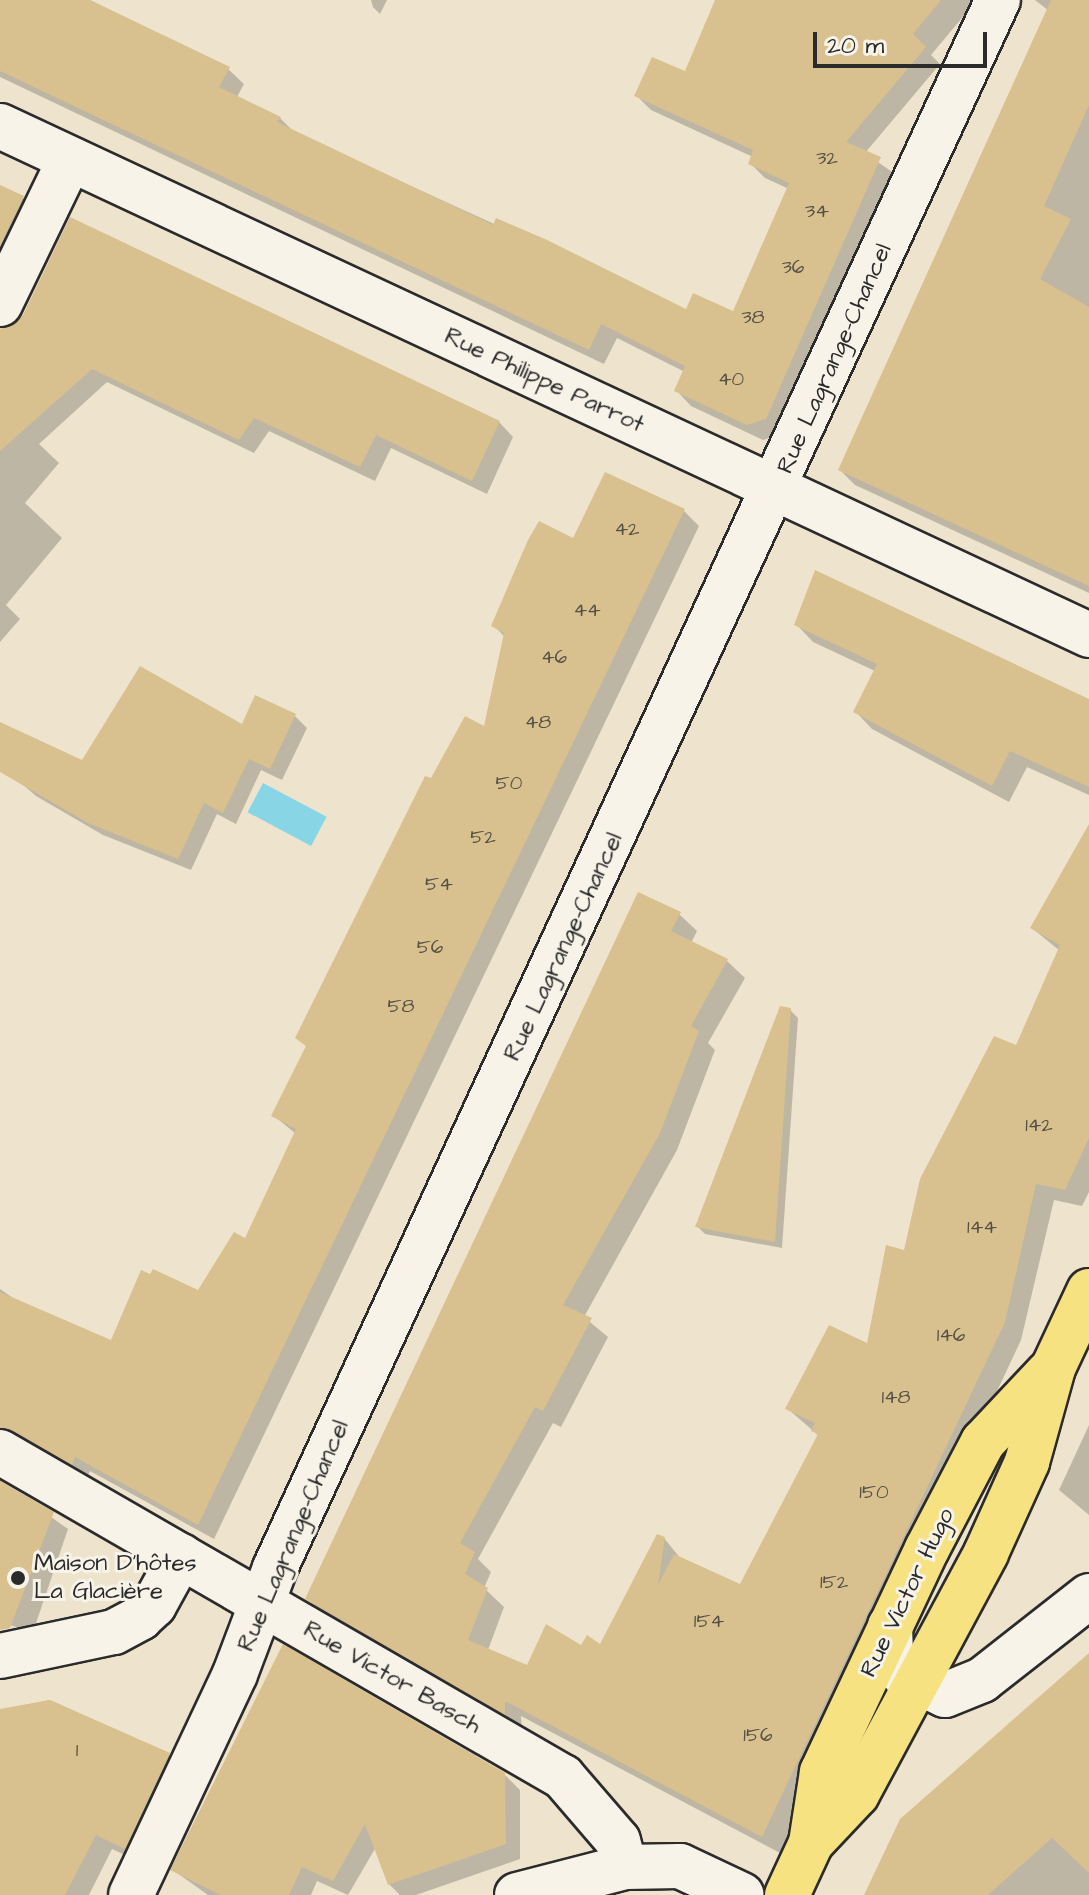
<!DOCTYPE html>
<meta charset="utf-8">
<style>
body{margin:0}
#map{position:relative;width:1089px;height:1895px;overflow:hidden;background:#eee4cd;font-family:"Architects Daughter",sans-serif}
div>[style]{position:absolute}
.water>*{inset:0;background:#88d5e6;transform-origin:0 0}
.shadow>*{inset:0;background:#0003}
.building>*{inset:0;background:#d8c08f}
.roads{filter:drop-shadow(2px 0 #2b2b2b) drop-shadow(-2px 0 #2b2b2b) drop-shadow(0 2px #2b2b2b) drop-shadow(0 -2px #2b2b2b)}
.minor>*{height:44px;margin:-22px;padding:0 22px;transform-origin:22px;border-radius:22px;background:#f7f3e8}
.major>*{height:44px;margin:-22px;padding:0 22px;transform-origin:22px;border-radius:22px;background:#f7e281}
.dots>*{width:22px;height:22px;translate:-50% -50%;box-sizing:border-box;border:4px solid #f7f3e8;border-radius:50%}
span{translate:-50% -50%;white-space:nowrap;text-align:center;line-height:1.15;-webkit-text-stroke:6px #f7f3e8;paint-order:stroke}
.number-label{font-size:20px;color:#565044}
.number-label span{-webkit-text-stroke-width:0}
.street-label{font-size:24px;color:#2b2b2b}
.poi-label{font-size:24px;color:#2b2b2b}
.left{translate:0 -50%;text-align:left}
.scale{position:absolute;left:813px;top:32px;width:174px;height:36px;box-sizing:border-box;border:4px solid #2b2b2b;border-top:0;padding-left:10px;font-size:24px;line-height:28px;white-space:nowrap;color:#2b2b2b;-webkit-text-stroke:6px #f7f3e8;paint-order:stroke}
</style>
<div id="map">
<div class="water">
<i style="left:263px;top:783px;width:72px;height:33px;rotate:28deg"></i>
</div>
<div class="shadow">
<i style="clip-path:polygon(0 0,90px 0,228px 69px,244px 84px,237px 97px,280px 118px,295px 133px,687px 312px,734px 314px,789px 189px,765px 178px,750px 163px,753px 157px,651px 110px,636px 95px,687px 74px,717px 0,977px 0,931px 55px,940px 64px,865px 153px,895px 174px,781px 434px,763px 440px,691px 406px,676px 390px,685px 372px,617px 338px,604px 364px,0 77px)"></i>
<i style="clip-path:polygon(371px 0,387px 0,380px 14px,373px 7px)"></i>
<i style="clip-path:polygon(1035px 0,1089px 0,1089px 593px,855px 485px,840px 470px,1049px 11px)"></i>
<i style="clip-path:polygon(0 187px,23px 198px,39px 214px,0 298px)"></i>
<i style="clip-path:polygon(42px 349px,499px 422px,513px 437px,487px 494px,391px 448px,375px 481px,269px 431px,254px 453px,107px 382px,39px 444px,59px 463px,25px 503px,62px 538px,6px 605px,20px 619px,0 642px,0 385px)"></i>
<i style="clip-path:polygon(684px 511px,699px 526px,214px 1539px,90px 1471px,87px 1478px,0 1451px,0 1289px,23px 1305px,112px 1342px,199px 1293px,246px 1240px,296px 1134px,273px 1115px,308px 1048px,298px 1038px,432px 781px,486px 729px,505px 637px,494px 626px,574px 541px)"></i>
<i style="clip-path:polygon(796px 624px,1089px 702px,1089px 795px,1027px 767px,1009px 802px,872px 729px,855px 711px,875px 671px,813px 642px)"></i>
<i style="clip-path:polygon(295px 716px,307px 728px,282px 780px,261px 770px,236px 824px,217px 814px,191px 870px,103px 835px,36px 796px,0 765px,0 724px,82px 763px)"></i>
<i style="clip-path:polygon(1089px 828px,1089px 1192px,1082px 1206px,1054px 1200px,1021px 1340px,780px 1853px,521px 1716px,522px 1730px,325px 1616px,308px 1599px,679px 914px,697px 931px,691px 943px,727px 961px,745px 978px,708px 1043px,715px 1050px,677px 1150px,584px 1317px,608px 1337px,561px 1427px,553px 1423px,478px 1559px,491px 1572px,484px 1588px,504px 1607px,488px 1650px,528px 1667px,582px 1648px,601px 1647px,664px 1538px,681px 1559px,740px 1587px,819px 1436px,788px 1409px,869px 1346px,906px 1252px,1017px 1048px,1060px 951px,1032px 928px)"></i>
<i style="clip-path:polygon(790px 1010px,798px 1018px,782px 1248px,705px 1234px,697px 1226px)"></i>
<i style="clip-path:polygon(1089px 1425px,1089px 1515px,1059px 1490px)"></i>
<i style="clip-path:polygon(0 1481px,68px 1529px,33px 1632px,0 1622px)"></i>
<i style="clip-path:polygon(1089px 1656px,1089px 1895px,866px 1895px)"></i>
<i style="clip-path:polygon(50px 1700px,169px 1755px,184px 1770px,140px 1862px,112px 1849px,89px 1895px,0 1895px,0 1710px)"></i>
<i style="clip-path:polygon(504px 1774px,520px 1790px,520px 1859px,416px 1895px,400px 1895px,389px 1884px,376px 1847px,348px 1895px,317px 1881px,311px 1895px,208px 1895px,173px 1870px)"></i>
</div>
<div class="building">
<i style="clip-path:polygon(0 0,90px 0,230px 67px,219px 87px,281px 117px,277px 122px,493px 225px,496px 218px,545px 239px,686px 309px,693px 293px,733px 311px,789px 183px,748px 164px,753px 150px,634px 96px,652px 57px,685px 71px,715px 0,941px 0,913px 34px,926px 47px,846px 142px,881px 157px,766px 419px,747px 425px,674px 391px,685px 366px,601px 324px,589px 350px,0 71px)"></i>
<i style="clip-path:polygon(1051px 0,1089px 0,1089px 105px,1044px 206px,1071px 219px,1040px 279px,1089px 307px,1089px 586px,838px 470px)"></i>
<i style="clip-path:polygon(0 185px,24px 196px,0 246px)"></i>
<i style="clip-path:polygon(70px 217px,500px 421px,472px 481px,376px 435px,360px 467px,254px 418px,239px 440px,92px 369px,0 451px,0 329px,23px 315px)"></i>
<i style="clip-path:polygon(605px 472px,685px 509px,198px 1525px,75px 1457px,72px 1465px,0 1427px,0 1292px,111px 1340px,141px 1270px,150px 1274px,153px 1269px,198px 1290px,234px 1232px,245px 1238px,296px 1129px,271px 1116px,306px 1046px,295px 1038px,425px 776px,431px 778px,465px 716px,484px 726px,504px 633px,491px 626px,528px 540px,539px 521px,573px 538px)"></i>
<i style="clip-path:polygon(815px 570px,1089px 699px,1089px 787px,1010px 751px,992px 786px,853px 712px,877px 664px,794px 625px)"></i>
<i style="clip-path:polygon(140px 666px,242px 724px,255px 695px,296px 714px,270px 769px,249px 759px,223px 813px,204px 803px,178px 859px,88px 823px,0 772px,0 722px,82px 760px)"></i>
<i style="clip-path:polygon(1089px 824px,1089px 1138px,1065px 1190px,1036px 1184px,1005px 1322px,762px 1837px,505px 1701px,505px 1715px,305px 1599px,638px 892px,681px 912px,671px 931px,728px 959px,691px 1026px,699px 1031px,660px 1133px,563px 1305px,592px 1318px,543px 1411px,535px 1407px,460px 1543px,475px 1552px,465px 1574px,488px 1588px,468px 1640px,527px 1665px,546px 1624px,581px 1645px,587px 1635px,600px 1644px,657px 1534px,665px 1537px,658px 1585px,674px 1554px,740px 1584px,818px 1434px,811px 1431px,815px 1423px,785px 1409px,829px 1325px,867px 1343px,886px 1245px,904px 1250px,920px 1179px,994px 1036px,1016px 1045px,1060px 945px,1030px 928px)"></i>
<i style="clip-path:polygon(780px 1006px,791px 1008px,775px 1242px,695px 1227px)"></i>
<i style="clip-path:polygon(0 1481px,54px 1512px,10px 1628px,0 1630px)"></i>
<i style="clip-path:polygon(283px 1644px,505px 1773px,506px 1844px,388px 1885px,365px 1824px,333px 1881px,302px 1867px,289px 1895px,221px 1895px,170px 1870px)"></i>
<i style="clip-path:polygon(1089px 1653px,1089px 1873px,1052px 1838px,988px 1895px,864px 1895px,900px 1819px)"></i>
<i style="clip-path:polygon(50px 1700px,170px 1753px,125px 1849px,96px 1835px,65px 1895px,0 1895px,0 1709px)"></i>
</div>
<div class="roads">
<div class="minor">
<i style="left:0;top:126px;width:1202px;rotate:25.05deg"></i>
<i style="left:0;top:304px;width:161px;rotate:-64.2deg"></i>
<i style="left:0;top:1452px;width:650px;rotate:30deg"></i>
<i style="left:563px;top:1777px;width:84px;rotate:49.3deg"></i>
<i style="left:618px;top:1841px;width:27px;rotate:75deg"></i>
<i style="left:890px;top:1626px;width:31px;rotate:88deg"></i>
<i style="left:891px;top:1657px;width:24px;rotate:54deg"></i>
<i style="left:905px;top:1676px;width:44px;rotate:25.4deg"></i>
<i style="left:945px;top:1695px;width:40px;rotate:-22deg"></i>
<i style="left:982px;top:1680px;width:136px;rotate:-38.1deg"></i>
<i style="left:0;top:1656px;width:116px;rotate:-11.9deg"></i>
<i style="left:114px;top:1632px;width:30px;rotate:-28deg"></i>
<i style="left:140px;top:1618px;width:19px;rotate:-43deg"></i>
<i style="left:154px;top:1605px;width:56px;rotate:-61.1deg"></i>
<i style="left:131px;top:1895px;width:244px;rotate:-64.8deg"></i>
<i style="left:235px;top:1674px;width:113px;rotate:-69.3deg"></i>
<i style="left:275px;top:1568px;width:1727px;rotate:-65.25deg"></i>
<i style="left:517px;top:1895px;width:112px;rotate:-14.5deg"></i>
<i style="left:625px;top:1867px;width:55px;rotate:-1deg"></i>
<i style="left:680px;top:1866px;width:68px;rotate:25.1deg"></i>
</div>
<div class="major">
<i style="left:811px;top:1843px;width:67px;rotate:-46.8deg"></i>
<i style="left:857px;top:1794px;width:273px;rotate:-61.8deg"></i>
<i style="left:986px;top:1553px;width:100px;rotate:-65.7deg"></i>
<i style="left:1027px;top:1462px;width:98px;rotate:-74.5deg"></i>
<i style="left:1053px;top:1368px;width:85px;rotate:-64.9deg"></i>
<i style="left:787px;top:1895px;width:57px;rotate:-65.2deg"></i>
<i style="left:811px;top:1843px;width:72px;rotate:-81.2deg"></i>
<i style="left:822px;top:1772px;width:246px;rotate:-64.8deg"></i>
<i style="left:927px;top:1549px;width:121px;rotate:-62.4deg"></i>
<i style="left:983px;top:1442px;width:95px;rotate:-46.7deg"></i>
</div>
</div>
<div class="dots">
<i style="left:18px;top:1578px;background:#2b2b2b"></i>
</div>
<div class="number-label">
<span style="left:827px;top:158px">32</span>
<span style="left:817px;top:211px">34</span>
<span style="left:793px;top:267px">36</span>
<span style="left:753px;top:317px">38</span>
<span style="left:731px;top:379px">40</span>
<span style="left:627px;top:529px">42</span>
<span style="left:587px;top:610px">44</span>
<span style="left:554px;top:657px">46</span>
<span style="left:538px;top:722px">48</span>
<span style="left:509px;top:783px">50</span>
<span style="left:483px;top:837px">52</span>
<span style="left:439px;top:884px">54</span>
<span style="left:430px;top:947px">56</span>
<span style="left:401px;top:1006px">58</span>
<span style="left:1039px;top:1125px">142</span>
<span style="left:982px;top:1227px">144</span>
<span style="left:951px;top:1335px">146</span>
<span style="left:896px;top:1397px">148</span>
<span style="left:874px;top:1492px">150</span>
<span style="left:834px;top:1582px">152</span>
<span style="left:709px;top:1621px">154</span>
<span style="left:758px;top:1735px">156</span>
<span style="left:77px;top:1750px">1</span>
</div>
<div class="street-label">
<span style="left:835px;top:359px;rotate:-66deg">Rue Lagrange-Chancel</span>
<span style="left:544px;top:381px;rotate:25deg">Rue Philippe Parrot</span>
<span style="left:564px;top:947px;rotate:-65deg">Rue Lagrange-Chancel</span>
<span style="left:294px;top:1536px;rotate:-67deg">Rue Lagrange-Chancel</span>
<span style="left:908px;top:1593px;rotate:-64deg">Rue Victor Hugo</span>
<span style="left:392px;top:1678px;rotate:30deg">Rue Victor Basch</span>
</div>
<div class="poi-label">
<span class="left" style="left:34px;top:1578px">Maison D'hôtes<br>La Glacière</span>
</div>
<div class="scale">20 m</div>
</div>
